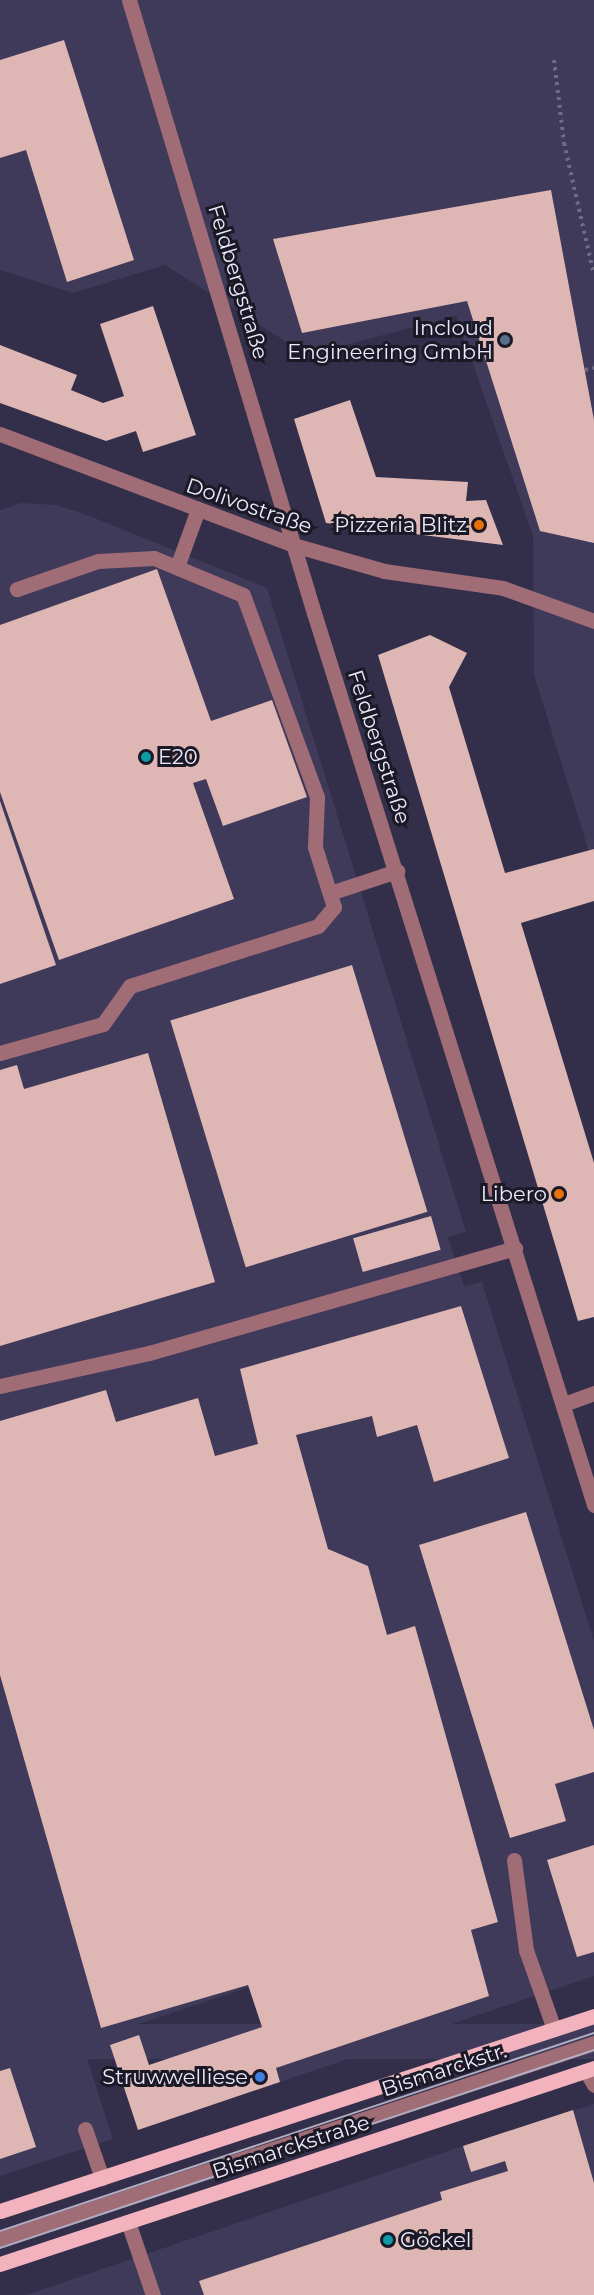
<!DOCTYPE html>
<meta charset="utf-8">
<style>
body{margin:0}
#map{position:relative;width:594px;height:2295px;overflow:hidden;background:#332e49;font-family:Montserrat,sans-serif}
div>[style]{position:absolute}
.built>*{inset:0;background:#3f395a;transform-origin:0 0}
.building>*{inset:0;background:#deb6b3;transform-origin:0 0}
.path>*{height:4px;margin-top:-2px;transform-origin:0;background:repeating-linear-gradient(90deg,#6f6b82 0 3px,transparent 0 7.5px)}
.minor>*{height:15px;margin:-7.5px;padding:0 7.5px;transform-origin:7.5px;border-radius:7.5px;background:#a06c76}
.major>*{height:15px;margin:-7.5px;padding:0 7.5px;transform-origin:7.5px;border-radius:7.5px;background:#f3b3be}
.tram>*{height:1.5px;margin:-0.75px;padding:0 0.75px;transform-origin:0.75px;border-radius:0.75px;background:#b1aec2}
.dots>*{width:16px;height:16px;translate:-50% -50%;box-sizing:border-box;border:3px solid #1a1925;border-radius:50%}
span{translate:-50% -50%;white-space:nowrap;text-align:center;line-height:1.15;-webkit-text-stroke:6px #1a1925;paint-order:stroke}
.street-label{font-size:21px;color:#ebe9fa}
.poi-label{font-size:21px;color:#ebe9fa}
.right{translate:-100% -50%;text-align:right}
.left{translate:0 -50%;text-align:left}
</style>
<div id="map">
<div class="built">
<i style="clip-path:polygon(0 0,594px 0,594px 868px,534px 675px,533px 536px,456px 316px,307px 355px,165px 265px,73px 293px,0 270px)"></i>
<i style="clip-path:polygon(21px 503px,57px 505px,90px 516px,267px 588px,466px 1232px,448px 1237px,464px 1286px,482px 1282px,594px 1641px,594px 1976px,280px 2082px,249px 1987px,82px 2043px,113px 2139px,0 2176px,0 510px)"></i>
<i style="left:594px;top:2024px;width:35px;height:626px;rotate:90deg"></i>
<i style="clip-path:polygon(594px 2104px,594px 2295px,26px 2295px,463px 2146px)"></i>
</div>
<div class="building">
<i style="clip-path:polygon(64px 40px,134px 260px,67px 282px,26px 150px,0 158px,0 60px)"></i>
<i style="clip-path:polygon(551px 190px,594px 420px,594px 543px,540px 531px,467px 301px,302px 333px,273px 239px)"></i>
<i style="clip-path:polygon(153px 306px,196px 435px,143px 452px,136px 431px,106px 441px,0 403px,0 345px,77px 375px,71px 390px,103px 403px,124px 396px,100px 324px)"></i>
<i style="clip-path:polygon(350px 400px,376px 477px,468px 482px,466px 501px,486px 500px,503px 545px,326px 523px,294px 419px)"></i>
<i style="clip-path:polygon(157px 569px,211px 721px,272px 700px,307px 797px,223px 826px,206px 779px,193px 783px,234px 899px,59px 960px,0 792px,0 625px)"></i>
<i style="clip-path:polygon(430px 635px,467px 653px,449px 687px,505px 873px,594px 849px,594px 901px,521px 923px,594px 1163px,594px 1317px,578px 1321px,378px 655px)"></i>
<i style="clip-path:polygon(0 801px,56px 965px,0 984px)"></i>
<i style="left:352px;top:965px;width:258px;height:190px;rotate:73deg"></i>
<i style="clip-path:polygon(148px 1053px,215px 1282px,0 1346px,0 1070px,17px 1065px,24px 1089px)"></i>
<i style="left:431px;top:1216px;width:35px;height:81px;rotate:74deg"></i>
<i style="clip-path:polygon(461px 1306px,509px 1458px,434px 1482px,417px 1425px,377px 1437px,372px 1416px,296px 1435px,328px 1549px,368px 1566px,387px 1635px,415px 1626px,498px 1922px,471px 1930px,489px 1996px,276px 2068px,280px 2082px,138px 2130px,110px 2045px,139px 2035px,149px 2065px,262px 2027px,248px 1985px,101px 2028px,0 1675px,0 1421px,106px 1390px,116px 1422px,198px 1398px,215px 1456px,258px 1444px,240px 1369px)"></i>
<i style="clip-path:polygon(526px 1512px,594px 1730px,594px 1772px,555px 1784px,566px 1821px,510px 1838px,419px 1545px)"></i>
<i style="clip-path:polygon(594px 1845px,594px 1952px,577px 1957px,547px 1860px)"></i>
<i style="clip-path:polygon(10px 2068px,36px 2147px,0 2159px,0 2071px)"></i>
<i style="clip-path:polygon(573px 2110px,594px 2183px,594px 2295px,204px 2295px,199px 2281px,442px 2200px,440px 2192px,508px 2171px,505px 2161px,471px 2172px,463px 2146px)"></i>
</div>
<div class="path">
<i style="left:554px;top:60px;width:84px;rotate:83.1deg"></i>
<i style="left:564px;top:143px;width:135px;rotate:77.2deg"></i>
<i style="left:585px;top:370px;width:9px;rotate:-13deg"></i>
</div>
<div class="minor">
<i style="left:129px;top:0;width:640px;rotate:73.21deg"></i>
<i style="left:314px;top:613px;width:935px;rotate:72.57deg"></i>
<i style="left:0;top:434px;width:317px;rotate:20.7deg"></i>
<i style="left:297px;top:546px;width:91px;rotate:16deg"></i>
<i style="left:384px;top:571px;width:120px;rotate:8.1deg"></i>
<i style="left:503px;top:588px;width:97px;rotate:19.9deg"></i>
<i style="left:177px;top:567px;width:59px;rotate:-70deg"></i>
<i style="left:330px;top:893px;width:71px;rotate:-18.2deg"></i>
<i style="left:0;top:1053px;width:107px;rotate:-15.7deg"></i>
<i style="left:103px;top:1024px;width:47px;rotate:-54.6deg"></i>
<i style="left:130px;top:986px;width:197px;rotate:-17.7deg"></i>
<i style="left:318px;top:926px;width:25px;rotate:-50deg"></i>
<i style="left:334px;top:907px;width:63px;rotate:-107.6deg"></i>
<i style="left:315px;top:847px;width:50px;rotate:-87.7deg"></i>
<i style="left:317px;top:797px;width:215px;rotate:-110.1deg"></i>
<i style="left:243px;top:595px;width:96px;rotate:-157.4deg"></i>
<i style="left:154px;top:558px;width:56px;rotate:176.9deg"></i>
<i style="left:98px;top:561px;width:86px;rotate:160.9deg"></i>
<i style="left:0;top:1386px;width:153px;rotate:-12.5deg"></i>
<i style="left:149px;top:1353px;width:381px;rotate:-16deg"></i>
<i style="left:564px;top:1404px;width:32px;rotate:-20deg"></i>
<i style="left:514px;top:1860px;width:91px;rotate:82.4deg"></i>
<i style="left:526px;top:1950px;width:84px;rotate:70.5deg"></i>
<i style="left:586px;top:2071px;width:16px;rotate:60deg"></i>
<i style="left:85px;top:2129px;width:52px;rotate:70.9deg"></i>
<i style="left:128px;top:2222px;width:77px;rotate:71.1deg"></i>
<i style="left:0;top:2239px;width:626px;rotate:-18.26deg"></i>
</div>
<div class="major">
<i style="left:0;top:2211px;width:625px;rotate:-18.17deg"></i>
<i style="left:0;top:2264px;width:626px;rotate:-18.26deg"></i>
</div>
<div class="tram">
<i style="left:0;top:2231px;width:626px;rotate:-18.43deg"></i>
<i style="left:0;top:2248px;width:626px;rotate:-18.43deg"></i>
</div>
<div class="dots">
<i style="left:505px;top:340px;background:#5c6f8a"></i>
<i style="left:479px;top:525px;background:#e8710a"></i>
<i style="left:146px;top:757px;background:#0f9aa8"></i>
<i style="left:559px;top:1194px;background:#e8710a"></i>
<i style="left:260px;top:2077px;background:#3f7fe0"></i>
<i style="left:388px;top:2240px;background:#0f9aa8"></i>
</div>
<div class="street-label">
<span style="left:238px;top:282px;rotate:73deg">Feldbergstraße</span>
<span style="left:249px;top:506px;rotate:19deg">Dolivostraße</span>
<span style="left:379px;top:747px;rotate:72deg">Feldbergstraße</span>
<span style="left:444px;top:2070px;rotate:-18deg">Bismarckstr.</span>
<span style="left:291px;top:2147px;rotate:-18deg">Bismarckstraße</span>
</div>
<div class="poi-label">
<span class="right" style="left:493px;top:340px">Incloud<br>Engineering GmbH</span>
<span class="right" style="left:467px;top:525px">Pizzeria Blitz</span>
<span class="left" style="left:158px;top:757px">E20</span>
<span class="right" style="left:547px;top:1194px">Libero</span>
<span class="right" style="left:248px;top:2077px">Struwwelliese</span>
<span class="left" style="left:400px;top:2240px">Göckel</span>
</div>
</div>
